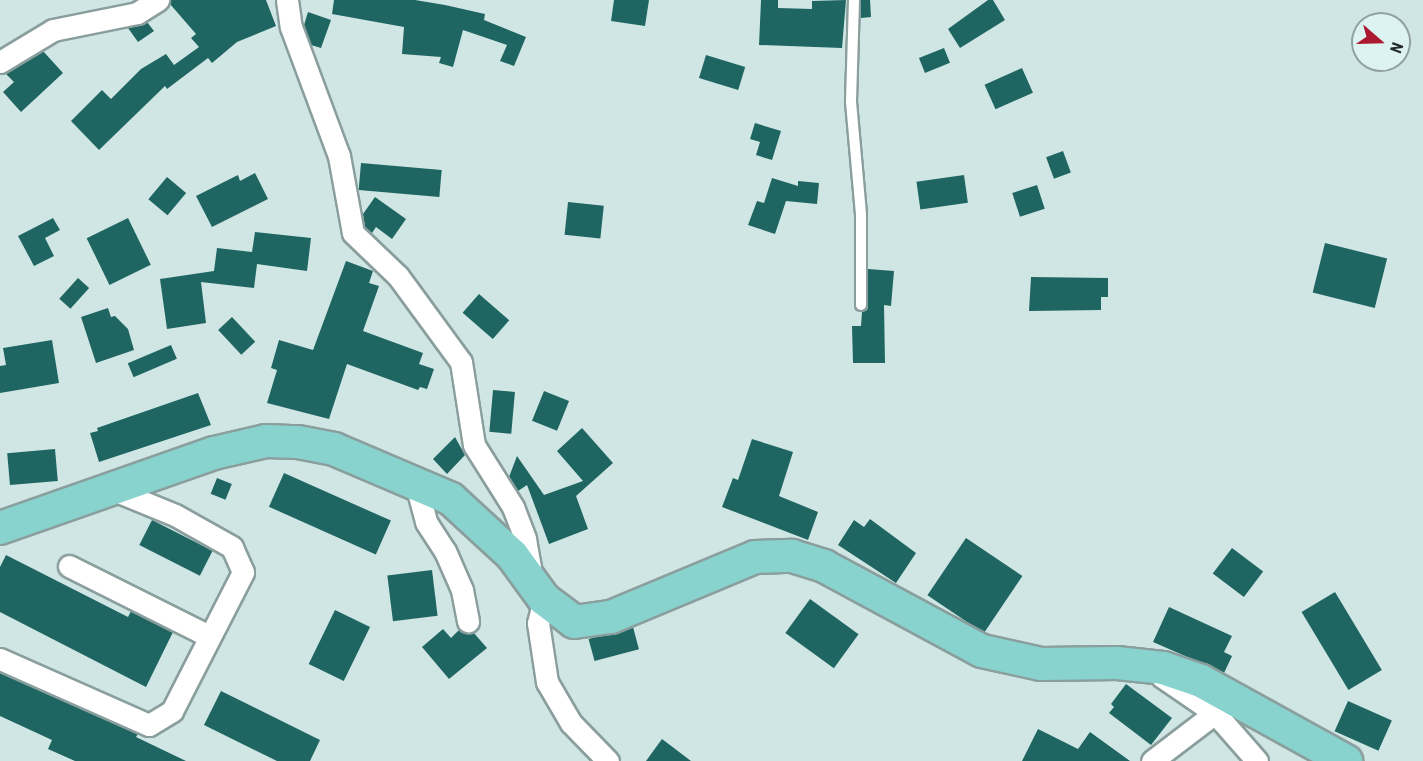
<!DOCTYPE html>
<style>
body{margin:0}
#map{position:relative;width:1423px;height:761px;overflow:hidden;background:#d0e6e4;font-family:"Roboto Condensed",sans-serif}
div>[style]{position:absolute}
.building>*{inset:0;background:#1f6662;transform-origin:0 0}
.roads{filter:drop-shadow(2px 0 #8a9f9d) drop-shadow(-2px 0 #8a9f9d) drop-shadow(0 2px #8a9f9d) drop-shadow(0 -2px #8a9f9d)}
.lane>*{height:10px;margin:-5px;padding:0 5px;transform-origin:5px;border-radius:5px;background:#fff}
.street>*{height:21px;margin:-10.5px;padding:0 10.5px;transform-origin:10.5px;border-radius:10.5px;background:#fff}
.primary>*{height:32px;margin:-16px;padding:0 16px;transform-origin:16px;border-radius:16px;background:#89d3cf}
span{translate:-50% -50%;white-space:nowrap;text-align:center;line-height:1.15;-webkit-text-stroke:6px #ddf3f1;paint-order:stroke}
.north{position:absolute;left:1351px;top:12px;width:60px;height:60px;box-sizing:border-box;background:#ddf3f1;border:2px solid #91a2a0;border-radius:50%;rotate:110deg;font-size:16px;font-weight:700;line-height:24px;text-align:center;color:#1f2827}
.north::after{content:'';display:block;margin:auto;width:21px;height:27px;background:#ad1831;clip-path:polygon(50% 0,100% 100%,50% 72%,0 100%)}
</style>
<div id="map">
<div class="building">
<i style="clip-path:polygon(171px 0,266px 0,276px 26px,237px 42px,212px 63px,208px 58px,167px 89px,165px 86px,99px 150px,71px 121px,102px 90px,111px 99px,141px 69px,166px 54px,174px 65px,199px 47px,191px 38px,196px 34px,170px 4px)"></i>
<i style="clip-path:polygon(334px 0,415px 0,445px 5px,485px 14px,484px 20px,526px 37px,514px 66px,500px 61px,507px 45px,463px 30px,453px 67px,439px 63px,441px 57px,402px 54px,404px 27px,332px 14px)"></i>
<i style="clip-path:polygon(614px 0,649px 0,645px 26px,611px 21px)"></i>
<i style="clip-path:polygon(761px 0,778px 0,778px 8px,812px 9px,812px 1px,846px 0,842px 48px,759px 45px)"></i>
<i style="clip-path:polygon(861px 0,870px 0,871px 17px,861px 18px)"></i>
<i style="clip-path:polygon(988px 0,993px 0,1005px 20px,960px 48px,948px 29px)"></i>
<i style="clip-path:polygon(308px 12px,331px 20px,321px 48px,311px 45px,304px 25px)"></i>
<i style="clip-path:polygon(147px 22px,154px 31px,138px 42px,128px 28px)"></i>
<i style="left:944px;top:48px;width:16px;height:27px;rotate:68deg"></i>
<i style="clip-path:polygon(43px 51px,63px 73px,21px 112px,3px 92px,14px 82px,6px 74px)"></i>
<i style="left:706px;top:55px;width:41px;height:24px;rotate:17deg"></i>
<i style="left:1022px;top:68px;width:27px;height:41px;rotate:66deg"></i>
<i style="clip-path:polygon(755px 123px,781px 131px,772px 160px,756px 155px,760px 142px,750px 139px)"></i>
<i style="left:1063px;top:151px;width:23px;height:18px;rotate:70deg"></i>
<i style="left:361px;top:163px;width:81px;height:27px;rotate:5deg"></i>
<i style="clip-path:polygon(255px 173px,268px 199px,212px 227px,196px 196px,238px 175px,240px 181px)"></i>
<i style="left:964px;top:175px;width:28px;height:48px;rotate:82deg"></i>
<i style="left:167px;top:177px;width:25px;height:29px;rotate:40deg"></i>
<i style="clip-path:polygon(772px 178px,798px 186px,798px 181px,819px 183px,817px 204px,786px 201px,775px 234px,748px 225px,757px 201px,764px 203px)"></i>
<i style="left:1037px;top:185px;width:25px;height:26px;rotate:72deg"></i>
<i style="clip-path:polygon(375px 197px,406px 219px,392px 239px,376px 227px,372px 233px,365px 227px,363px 214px)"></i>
<i style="left:568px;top:202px;width:36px;height:33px;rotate:6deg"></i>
<i style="clip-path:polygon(53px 218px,60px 230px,45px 238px,54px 256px,34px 266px,18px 236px)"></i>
<i style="left:128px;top:218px;width:52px;height:46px;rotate:64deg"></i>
<i style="clip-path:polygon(255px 232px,311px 238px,307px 271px,257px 264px,254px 288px,201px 282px,206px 323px,167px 329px,160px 279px,214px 271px,217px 248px,252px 252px)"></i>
<i style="left:1325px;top:243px;width:64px;height:51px;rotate:14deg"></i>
<i style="clip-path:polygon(346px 261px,373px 271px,369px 283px,379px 286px,363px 331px,423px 353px,419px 364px,434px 369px,427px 389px,420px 387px,418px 390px,347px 364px,329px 419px,267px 403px,277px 370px,271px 368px,279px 340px,313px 350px)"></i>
<i style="clip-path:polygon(868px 269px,894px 271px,891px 306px,884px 305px,885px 363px,853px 363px,852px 326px,861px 326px,862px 312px,868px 308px)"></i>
<i style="clip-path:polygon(1031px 277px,1108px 278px,1108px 297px,1101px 297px,1101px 310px,1029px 311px)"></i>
<i style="left:78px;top:278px;width:15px;height:28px;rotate:42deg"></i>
<i style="left:479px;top:294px;width:40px;height:25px;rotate:41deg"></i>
<i style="clip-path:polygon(108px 308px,111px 317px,115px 316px,128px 329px,134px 350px,96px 363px,81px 317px)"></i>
<i style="left:232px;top:317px;width:34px;height:19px;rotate:47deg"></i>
<i style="clip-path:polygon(52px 340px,59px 383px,0 393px,0 366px,6px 365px,3px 348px)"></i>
<i style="left:171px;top:345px;width:15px;height:47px;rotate:67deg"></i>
<i style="left:493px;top:390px;width:22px;height:42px;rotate:5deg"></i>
<i style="left:544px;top:391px;width:27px;height:32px;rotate:22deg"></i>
<i style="clip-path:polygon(198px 393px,211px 425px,99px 462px,90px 433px,98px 431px,97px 428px)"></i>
<i style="clip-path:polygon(582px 428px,613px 463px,576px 496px,588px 529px,549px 544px,527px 485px,518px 491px,509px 477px,517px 456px,544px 495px,583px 481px,557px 451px)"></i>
<i style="clip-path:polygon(455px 437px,465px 455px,447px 474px,433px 459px)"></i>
<i style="clip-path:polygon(752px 439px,793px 452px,779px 496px,818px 512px,808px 540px,722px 507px,733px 478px,738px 480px)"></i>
<i style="left:55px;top:449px;width:32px;height:48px;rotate:85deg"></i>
<i style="left:284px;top:473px;width:117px;height:37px;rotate:24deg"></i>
<i style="left:217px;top:478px;width:16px;height:17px;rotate:22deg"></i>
<i style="clip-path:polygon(870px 519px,916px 553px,896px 583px,838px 545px,854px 520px,864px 527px)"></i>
<i style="left:152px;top:520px;width:68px;height:28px;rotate:27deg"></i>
<i style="left:966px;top:538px;width:68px;height:69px;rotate:34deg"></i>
<i style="left:1232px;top:548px;width:39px;height:32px;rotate:37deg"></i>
<i style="clip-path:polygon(6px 555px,128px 617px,131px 611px,173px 632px,146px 687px,0 612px,0 567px)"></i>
<i style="left:432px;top:570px;width:46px;height:45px;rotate:83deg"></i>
<i style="left:1335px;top:592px;width:91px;height:39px;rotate:59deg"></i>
<i style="left:810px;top:599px;width:60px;height:42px;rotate:36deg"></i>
<i style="clip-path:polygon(1169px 607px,1232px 636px,1224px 652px,1232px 656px,1224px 673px,1153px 642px)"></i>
<i style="left:335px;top:610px;width:39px;height:60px;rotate:26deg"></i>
<i style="left:633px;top:627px;width:23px;height:46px;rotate:75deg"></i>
<i style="clip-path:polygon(443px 629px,451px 638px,459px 630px,473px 632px,487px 648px,449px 679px,422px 647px)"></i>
<i style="clip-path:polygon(0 673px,138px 734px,136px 737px,186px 761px,75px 761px,48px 749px,52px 740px,0 716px)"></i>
<i style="clip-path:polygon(1126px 684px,1172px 718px,1151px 745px,1109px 713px,1114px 707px,1111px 704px)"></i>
<i style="clip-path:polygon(221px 691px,320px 740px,310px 761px,277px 761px,204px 725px)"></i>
<i style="left:1348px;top:701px;width:48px;height:33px;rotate:24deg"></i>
<i style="clip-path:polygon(1038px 729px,1078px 749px,1090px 732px,1130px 761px,1022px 761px)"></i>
<i style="clip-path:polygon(662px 739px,691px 761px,646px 761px)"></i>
</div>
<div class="roads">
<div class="lane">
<i style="left:854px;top:0;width:102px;rotate:91.7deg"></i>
<i style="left:851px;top:102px;width:113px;rotate:84.9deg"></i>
<i style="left:861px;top:215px;width:90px;rotate:90deg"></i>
</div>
<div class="street">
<i style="left:287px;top:0;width:27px;rotate:82deg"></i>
<i style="left:291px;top:27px;width:138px;rotate:69.6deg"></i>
<i style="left:339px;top:156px;width:78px;rotate:79.7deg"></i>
<i style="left:353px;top:233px;width:62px;rotate:43.7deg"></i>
<i style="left:398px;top:276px;width:107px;rotate:53.8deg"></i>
<i style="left:461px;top:362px;width:84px;rotate:81.1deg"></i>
<i style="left:474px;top:445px;width:73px;rotate:57.8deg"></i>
<i style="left:513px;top:507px;width:34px;rotate:69deg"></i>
<i style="left:525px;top:539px;width:39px;rotate:80deg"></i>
<i style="left:0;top:62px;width:62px;rotate:-31.1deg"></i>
<i style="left:53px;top:30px;width:86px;rotate:-11.4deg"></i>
<i style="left:137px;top:13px;width:25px;rotate:-32deg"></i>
<i style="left:416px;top:484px;width:39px;rotate:75deg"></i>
<i style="left:426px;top:522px;width:35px;rotate:57deg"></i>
<i style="left:445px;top:551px;width:43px;rotate:66.4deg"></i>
<i style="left:462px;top:590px;width:32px;rotate:79deg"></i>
<i style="left:69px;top:566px;width:157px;rotate:26.6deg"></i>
<i style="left:544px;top:599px;width:25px;rotate:104deg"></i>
<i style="left:538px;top:623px;width:60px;rotate:81.3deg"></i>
<i style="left:547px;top:682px;width:48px;rotate:59.7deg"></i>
<i style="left:571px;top:723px;width:53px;rotate:45.8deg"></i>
<i style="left:0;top:659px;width:163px;rotate:23.9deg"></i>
<i style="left:149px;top:725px;width:27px;rotate:-31deg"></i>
<i style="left:172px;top:711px;width:156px;rotate:-62.9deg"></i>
<i style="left:243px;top:572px;width:27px;rotate:-114deg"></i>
<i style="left:232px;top:547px;width:65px;rotate:-150.7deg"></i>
<i style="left:175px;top:515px;width:66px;rotate:-157.7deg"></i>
<i style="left:1161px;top:676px;width:65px;rotate:34.4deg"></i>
<i style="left:1215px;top:713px;width:64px;rotate:48.8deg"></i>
<i style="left:1152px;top:761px;width:79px;rotate:-37.3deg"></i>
</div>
<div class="primary">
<i style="left:0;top:528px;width:227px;rotate:-19.3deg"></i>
<i style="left:214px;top:453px;width:53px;rotate:-13deg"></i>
<i style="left:266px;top:441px;width:32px;rotate:2deg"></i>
<i style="left:298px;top:442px;width:37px;rotate:11deg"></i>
<i style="left:334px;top:449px;width:127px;rotate:23.1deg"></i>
<i style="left:451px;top:499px;width:83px;rotate:42.6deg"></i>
<i style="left:512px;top:555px;width:54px;rotate:54deg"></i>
<i style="left:544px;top:599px;width:38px;rotate:37deg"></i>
<i style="left:574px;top:622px;width:37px;rotate:-8deg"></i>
<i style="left:611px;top:617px;width:156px;rotate:-22.6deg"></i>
<i style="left:755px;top:557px;width:37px;rotate:-2deg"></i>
<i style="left:792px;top:556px;width:34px;rotate:17deg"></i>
<i style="left:824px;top:566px;width:179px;rotate:28.3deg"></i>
<i style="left:982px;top:651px;width:60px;rotate:12.4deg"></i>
<i style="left:1041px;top:664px;width:76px;rotate:-0.8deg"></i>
<i style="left:1117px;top:663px;width:46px;rotate:6.2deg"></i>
<i style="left:1163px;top:668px;width:40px;rotate:18.9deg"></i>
<i style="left:1201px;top:681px;width:166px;rotate:28.9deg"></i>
</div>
</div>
<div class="north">N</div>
</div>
